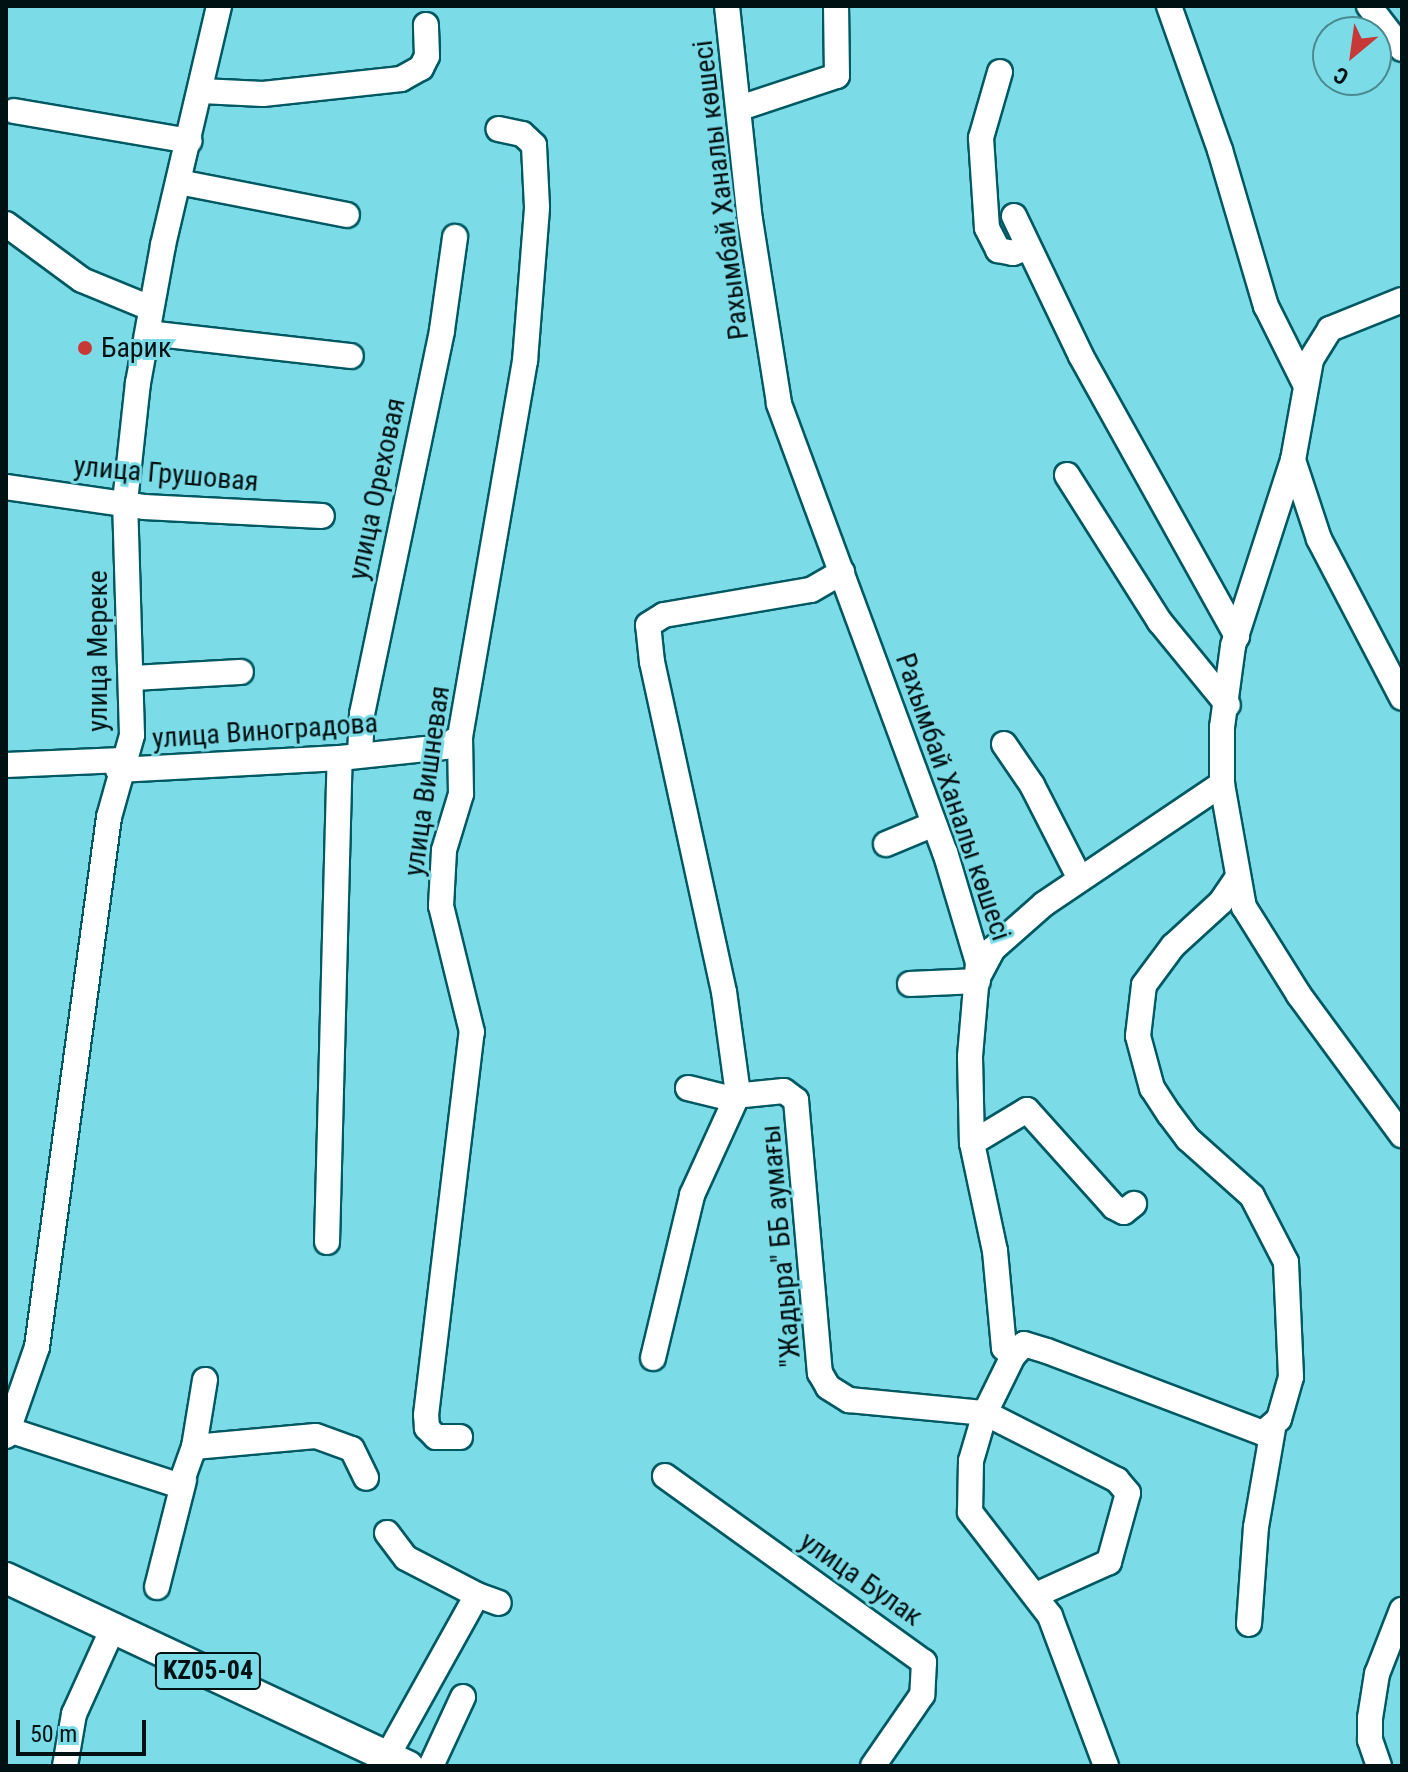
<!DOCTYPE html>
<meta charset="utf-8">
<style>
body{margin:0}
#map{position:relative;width:1408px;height:1772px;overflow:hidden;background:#7bdbe6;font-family:"Roboto Condensed",sans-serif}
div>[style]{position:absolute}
.roads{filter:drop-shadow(2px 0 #005962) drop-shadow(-2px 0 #005962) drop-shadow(0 2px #005962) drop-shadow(0 -2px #005962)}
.minor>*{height:24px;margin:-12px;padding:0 12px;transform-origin:12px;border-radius:12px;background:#fff}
.major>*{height:30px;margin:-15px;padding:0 15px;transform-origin:15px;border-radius:15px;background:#fff}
.dots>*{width:22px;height:22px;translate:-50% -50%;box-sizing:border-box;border:4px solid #7bdbe6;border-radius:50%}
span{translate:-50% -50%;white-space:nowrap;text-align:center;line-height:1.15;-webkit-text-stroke:6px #7bdbe6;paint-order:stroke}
.shield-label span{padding:2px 6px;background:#7bdbe6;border:2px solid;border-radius:6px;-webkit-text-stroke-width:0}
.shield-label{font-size:26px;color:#001113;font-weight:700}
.street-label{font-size:28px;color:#001113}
.poi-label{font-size:28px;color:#001113}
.left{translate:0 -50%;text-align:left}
.frame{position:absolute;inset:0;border:8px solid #001113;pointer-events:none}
.north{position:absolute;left:1312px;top:16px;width:80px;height:80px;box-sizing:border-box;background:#7bdbe6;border:2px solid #4a8a92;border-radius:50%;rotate:209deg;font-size:22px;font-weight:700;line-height:32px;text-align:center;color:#001113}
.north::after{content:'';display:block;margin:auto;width:28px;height:36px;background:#c73937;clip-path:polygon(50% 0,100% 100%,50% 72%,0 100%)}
.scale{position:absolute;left:16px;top:1720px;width:130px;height:36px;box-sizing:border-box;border:4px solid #001113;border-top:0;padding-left:10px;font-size:24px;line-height:28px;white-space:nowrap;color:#001113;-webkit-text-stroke:6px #7bdbe6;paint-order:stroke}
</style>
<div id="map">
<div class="roads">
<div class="minor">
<i style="left:727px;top:6px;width:215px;rotate:83.9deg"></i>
<i style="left:750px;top:220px;width:186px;rotate:81deg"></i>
<i style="left:779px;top:404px;width:478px;rotate:69.7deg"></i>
<i style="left:945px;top:852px;width:116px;rotate:73.4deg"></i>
<i style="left:978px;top:963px;width:94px;rotate:94.9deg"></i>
<i style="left:970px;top:1057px;width:86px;rotate:88.7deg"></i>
<i style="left:972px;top:1143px;width:110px;rotate:78deg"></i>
<i style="left:995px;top:1251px;width:97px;rotate:84.7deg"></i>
<i style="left:1004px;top:1348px;width:12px;rotate:42deg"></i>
<i style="left:1013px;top:1356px;width:64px;rotate:116.2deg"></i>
<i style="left:985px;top:1413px;width:50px;rotate:106.3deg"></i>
<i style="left:971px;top:1461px;width:51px;rotate:91.1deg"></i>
<i style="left:970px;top:1512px;width:131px;rotate:52.4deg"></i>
<i style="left:1050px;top:1616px;width:160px;rotate:69.5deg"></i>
<i style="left:1169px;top:6px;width:153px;rotate:70.5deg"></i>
<i style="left:1220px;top:150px;width:163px;rotate:73.6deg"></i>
<i style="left:1266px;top:306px;width:85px;rotate:63.4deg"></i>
<i style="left:1369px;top:6px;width:54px;rotate:52.5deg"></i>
<i style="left:1000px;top:72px;width:69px;rotate:106.1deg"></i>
<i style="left:981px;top:138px;width:90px;rotate:86.2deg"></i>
<i style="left:987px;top:228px;width:25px;rotate:63deg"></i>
<i style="left:998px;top:250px;width:15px;rotate:11deg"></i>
<i style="left:1013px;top:253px;width:16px;rotate:-22deg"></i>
<i style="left:201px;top:91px;width:62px;rotate:2.8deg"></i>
<i style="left:263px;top:94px;width:139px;rotate:-6.2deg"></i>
<i style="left:401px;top:79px;width:23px;rotate:-29deg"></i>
<i style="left:421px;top:68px;width:13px;rotate:-63deg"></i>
<i style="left:427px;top:56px;width:31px;rotate:-92deg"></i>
<i style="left:740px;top:108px;width:102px;rotate:-18.3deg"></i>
<i style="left:837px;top:76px;width:70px;rotate:-90.8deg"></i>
<i style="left:14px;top:111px;width:178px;rotate:9.7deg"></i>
<i style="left:179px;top:182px;width:171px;rotate:11.1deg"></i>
<i style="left:1014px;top:216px;width:155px;rotate:64.4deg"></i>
<i style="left:1081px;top:356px;width:321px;rotate:60.9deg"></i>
<i style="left:6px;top:224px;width:94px;rotate:36.4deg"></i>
<i style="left:82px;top:280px;width:74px;rotate:22.4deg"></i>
<i style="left:1402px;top:300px;width:78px;rotate:158.1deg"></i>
<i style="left:1330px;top:329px;width:36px;rotate:122deg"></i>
<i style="left:1311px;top:360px;width:102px;rotate:100.2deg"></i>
<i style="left:1293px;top:460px;width:195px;rotate:107.9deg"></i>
<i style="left:1233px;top:646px;width:82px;rotate:97.7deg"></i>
<i style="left:1222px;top:727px;width:57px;rotate:90deg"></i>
<i style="left:1222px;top:784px;width:125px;rotate:79.9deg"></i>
<i style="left:1244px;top:907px;width:104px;rotate:58deg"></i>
<i style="left:1299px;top:995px;width:174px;rotate:53.7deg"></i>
<i style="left:148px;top:333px;width:204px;rotate:6.5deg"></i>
<i style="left:1293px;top:460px;width:83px;rotate:71.8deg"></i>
<i style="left:1319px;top:539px;width:179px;rotate:62.4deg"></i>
<i style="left:1067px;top:475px;width:174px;rotate:57.7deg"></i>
<i style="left:1160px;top:622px;width:107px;rotate:50.7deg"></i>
<i style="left:6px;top:487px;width:139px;rotate:8.2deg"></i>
<i style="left:144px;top:507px;width:178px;rotate:2.9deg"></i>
<i style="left:132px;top:678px;width:109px;rotate:-3.2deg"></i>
<i style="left:1004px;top:744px;width:50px;rotate:55.7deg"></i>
<i style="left:1032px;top:785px;width:103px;rotate:62.9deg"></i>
<i style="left:360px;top:755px;width:41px;rotate:-87.2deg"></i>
<i style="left:362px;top:714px;width:392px;rotate:-78.2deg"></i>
<i style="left:442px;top:330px;width:94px;rotate:-82deg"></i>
<i style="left:6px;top:765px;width:116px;rotate:-2.5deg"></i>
<i style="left:118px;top:770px;width:222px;rotate:-3.1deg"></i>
<i style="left:340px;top:758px;width:105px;rotate:-6deg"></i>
<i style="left:444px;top:747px;width:19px;rotate:-32deg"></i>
<i style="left:886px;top:844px;width:52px;rotate:-22.6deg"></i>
<i style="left:978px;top:977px;width:32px;rotate:-62deg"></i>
<i style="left:993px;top:949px;width:68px;rotate:-41.4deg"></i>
<i style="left:1044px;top:904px;width:215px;rotate:-34deg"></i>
<i style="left:910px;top:984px;width:68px;rotate:-2.5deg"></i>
<i style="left:688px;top:1088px;width:37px;rotate:14deg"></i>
<i style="left:724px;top:1097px;width:60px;rotate:-5.7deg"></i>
<i style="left:784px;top:1091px;width:15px;rotate:37deg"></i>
<i style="left:796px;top:1100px;width:274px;rotate:85deg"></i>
<i style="left:820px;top:1373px;width:16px;rotate:60deg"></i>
<i style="left:828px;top:1387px;width:25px;rotate:32deg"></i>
<i style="left:849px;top:1400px;width:137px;rotate:5.5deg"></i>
<i style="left:985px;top:1413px;width:148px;rotate:26.9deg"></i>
<i style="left:1117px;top:1480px;width:17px;rotate:50deg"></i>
<i style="left:1128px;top:1493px;width:72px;rotate:105.4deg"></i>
<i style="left:1109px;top:1562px;width:80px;rotate:155.7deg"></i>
<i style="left:972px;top:1143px;width:64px;rotate:-31deg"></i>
<i style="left:1027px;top:1110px;width:130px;rotate:48.1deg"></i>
<i style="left:1114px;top:1207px;width:11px;rotate:27deg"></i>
<i style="left:1124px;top:1212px;width:13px;rotate:-39deg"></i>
<i style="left:327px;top:1242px;width:484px;rotate:-88.5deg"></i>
<i style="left:1013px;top:1356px;width:16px;rotate:-47deg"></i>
<i style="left:1024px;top:1344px;width:24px;rotate:17deg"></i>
<i style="left:1047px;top:1351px;width:231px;rotate:20.8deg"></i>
<i style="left:1263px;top:1433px;width:21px;rotate:-41deg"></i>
<i style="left:1279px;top:1419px;width:44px;rotate:-74.1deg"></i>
<i style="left:1291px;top:1377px;width:115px;rotate:-92.5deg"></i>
<i style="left:1286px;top:1262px;width:74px;rotate:-117.3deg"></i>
<i style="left:1252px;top:1196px;width:86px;rotate:-138.3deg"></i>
<i style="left:1188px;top:1139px;width:31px;rotate:-127deg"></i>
<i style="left:1169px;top:1114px;width:31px;rotate:-123deg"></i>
<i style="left:1152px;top:1088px;width:54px;rotate:-105.1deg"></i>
<i style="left:1138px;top:1036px;width:51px;rotate:-83.3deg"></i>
<i style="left:1144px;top:985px;width:49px;rotate:-53.4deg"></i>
<i style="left:1173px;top:946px;width:65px;rotate:-42.5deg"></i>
<i style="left:1221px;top:902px;width:30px;rotate:-56deg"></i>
<i style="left:653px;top:1358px;width:168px;rotate:-76.5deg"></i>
<i style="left:692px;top:1195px;width:111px;rotate:-65.5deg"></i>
<i style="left:738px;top:1094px;width:103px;rotate:-97.8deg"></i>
<i style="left:724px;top:992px;width:338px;rotate:-102.3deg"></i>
<i style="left:652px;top:662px;width:37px;rotate:-96deg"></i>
<i style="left:648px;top:625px;width:19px;rotate:-32deg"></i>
<i style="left:664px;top:615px;width:149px;rotate:-9.7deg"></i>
<i style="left:811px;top:590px;width:36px;rotate:-30deg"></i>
<i style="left:9px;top:1430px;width:180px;rotate:18.1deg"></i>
<i style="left:180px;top:1486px;width:41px;rotate:-70.3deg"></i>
<i style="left:194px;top:1447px;width:68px;rotate:-80.7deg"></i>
<i style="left:6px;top:1436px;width:94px;rotate:-70.8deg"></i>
<i style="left:37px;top:1347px;width:535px;rotate:-82.26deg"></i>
<i style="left:109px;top:817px;width:85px;rotate:-74.3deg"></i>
<i style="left:132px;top:735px;width:233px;rotate:-91.7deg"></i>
<i style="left:125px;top:502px;width:120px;rotate:-83.8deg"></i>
<i style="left:138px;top:383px;width:140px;rotate:-79.7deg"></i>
<i style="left:163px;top:245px;width:245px;rotate:-76.8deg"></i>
<i style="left:460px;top:1437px;width:24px;rotate:180deg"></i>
<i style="left:436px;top:1437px;width:13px;rotate:-135deg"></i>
<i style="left:427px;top:1428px;width:13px;rotate:-94deg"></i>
<i style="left:426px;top:1415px;width:386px;rotate:-83.2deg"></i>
<i style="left:472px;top:1032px;width:130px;rotate:-103.8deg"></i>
<i style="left:441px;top:906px;width:56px;rotate:-86.9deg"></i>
<i style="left:444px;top:850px;width:59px;rotate:-73.1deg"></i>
<i style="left:461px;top:794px;width:57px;rotate:-91deg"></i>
<i style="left:460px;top:737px;width:382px;rotate:-80.2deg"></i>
<i style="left:525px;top:361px;width:154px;rotate:-85.5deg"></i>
<i style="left:537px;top:207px;width:62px;rotate:-92.8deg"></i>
<i style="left:534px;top:145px;width:16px;rotate:-137deg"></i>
<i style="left:522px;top:134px;width:24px;rotate:-168deg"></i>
<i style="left:194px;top:1447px;width:122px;rotate:-5.2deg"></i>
<i style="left:316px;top:1436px;width:38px;rotate:20deg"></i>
<i style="left:352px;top:1449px;width:32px;rotate:64deg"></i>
<i style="left:665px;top:1476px;width:319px;rotate:35.7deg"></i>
<i style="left:924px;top:1662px;width:33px;rotate:93deg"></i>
<i style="left:922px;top:1695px;width:86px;rotate:124.6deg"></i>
<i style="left:387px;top:1533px;width:31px;rotate:53deg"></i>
<i style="left:406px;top:1558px;width:80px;rotate:27.5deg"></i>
<i style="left:477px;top:1595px;width:183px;rotate:119.1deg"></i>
<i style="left:157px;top:1587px;width:110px;rotate:-75.8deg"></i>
<i style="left:477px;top:1595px;width:23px;rotate:20deg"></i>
<i style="left:1249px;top:1624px;width:97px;rotate:-85.9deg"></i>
<i style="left:1256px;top:1527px;width:99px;rotate:-80.2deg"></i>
<i style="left:65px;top:1766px;width:53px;rotate:-80.2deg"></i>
<i style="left:74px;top:1714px;width:97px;rotate:-65.6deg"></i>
<i style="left:431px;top:1766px;width:76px;rotate:-65.1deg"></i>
<i style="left:1379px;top:1766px;width:28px;rotate:-109deg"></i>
<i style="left:1370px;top:1740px;width:22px;rotate:-90deg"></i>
<i style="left:1370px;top:1718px;width:45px;rotate:-81deg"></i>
<i style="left:1377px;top:1674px;width:69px;rotate:-68.7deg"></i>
</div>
<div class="major">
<i style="left:6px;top:1578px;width:444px;rotate:25.1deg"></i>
</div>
</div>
<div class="dots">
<i style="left:85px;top:348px;background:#c73937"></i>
</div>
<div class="shield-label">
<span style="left:208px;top:1671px">KZ05-04</span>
</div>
<div class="street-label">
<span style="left:721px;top:190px;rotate:-97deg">Рахымбай Ханалы көшесі</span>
<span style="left:166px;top:474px;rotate:5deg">улица Грушовая</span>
<span style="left:377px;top:489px;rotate:-78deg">улица Ореховая</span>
<span style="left:98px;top:651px;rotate:-90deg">улица Мереке</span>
<span style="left:265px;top:731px;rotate:-4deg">улица Виноградова</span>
<span style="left:427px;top:781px;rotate:-82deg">улица Вишневая</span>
<span style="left:953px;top:797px;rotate:71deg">Рахымбай Ханалы көшесі</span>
<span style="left:781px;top:1246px;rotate:-95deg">"Жадыра" ББ аумағы</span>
<span style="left:861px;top:1579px;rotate:35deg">улица Булак</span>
</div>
<div class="poi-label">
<span class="left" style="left:101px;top:348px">Барик</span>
</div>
<div class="frame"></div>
<div class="north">С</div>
<div class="scale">50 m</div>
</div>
